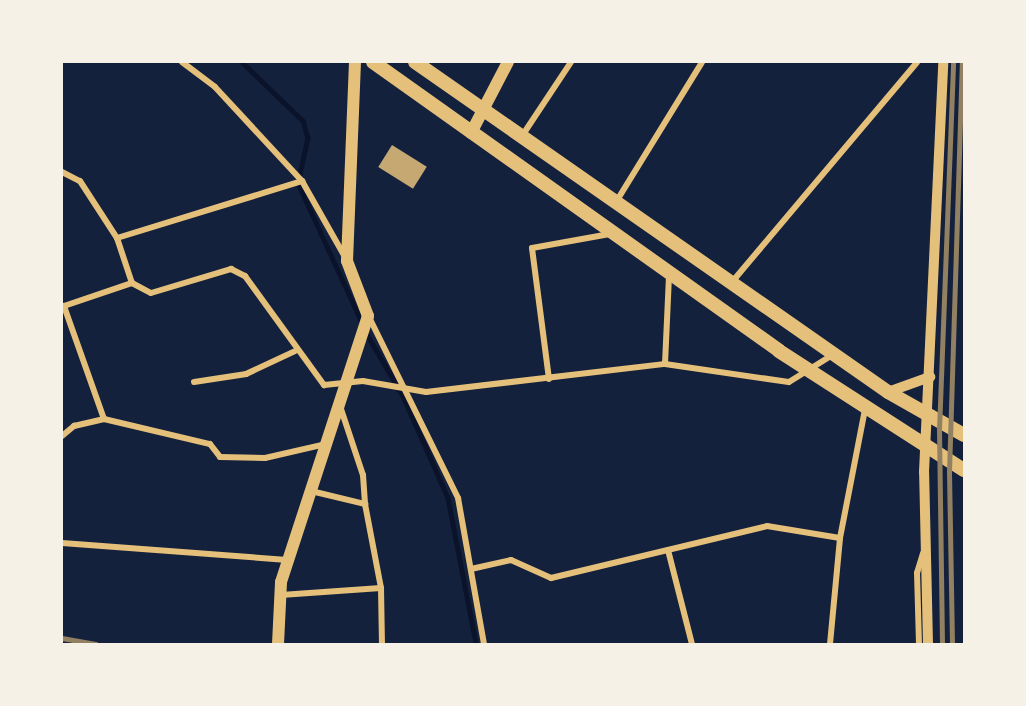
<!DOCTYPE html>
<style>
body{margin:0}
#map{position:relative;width:1026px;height:706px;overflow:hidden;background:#14213d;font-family:Merriweather,serif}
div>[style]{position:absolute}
.stream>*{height:4.5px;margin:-2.25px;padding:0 2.25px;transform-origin:2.25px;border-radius:2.25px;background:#0b132b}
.building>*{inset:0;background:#c6a872;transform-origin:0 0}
.minor>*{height:6px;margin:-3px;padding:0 3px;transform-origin:3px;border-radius:3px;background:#e5c07b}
.tertiary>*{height:10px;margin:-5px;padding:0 5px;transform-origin:5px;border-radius:5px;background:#e5c07b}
.secondary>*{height:12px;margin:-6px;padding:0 6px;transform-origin:6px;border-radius:6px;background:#e5c07b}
.primary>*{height:14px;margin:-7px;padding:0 7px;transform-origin:7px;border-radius:7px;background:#e5c07b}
.rail>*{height:4.5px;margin:-2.25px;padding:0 2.25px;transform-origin:2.25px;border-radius:2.25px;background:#918062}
span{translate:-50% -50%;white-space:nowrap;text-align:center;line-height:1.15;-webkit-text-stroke:4.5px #f6f1e7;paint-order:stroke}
.frame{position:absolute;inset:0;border:63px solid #f6f1e7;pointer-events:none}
</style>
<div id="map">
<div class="stream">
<i style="left:242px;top:62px;width:85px;rotate:44deg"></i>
<i style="left:303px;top:121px;width:18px;rotate:74deg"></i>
<i style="left:308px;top:138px;width:46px;rotate:102.5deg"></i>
<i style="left:298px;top:183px;width:154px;rotate:65.4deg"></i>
<i style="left:365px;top:331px;width:75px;rotate:59.7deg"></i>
<i style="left:403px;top:396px;width:111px;rotate:66.2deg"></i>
<i style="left:448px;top:498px;width:149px;rotate:79.1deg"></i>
</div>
<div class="building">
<i style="left:392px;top:145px;width:41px;height:26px;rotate:32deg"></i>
</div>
<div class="minor">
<i style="left:182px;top:62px;width:41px;rotate:37.1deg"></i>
<i style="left:215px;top:87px;width:128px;rotate:47.2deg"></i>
<i style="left:302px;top:181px;width:87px;rotate:60.5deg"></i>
<i style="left:522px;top:136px;width:89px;rotate:-56.5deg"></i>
<i style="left:62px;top:172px;width:20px;rotate:27deg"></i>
<i style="left:80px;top:181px;width:68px;rotate:57deg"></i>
<i style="left:117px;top:238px;width:47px;rotate:71.6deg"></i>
<i style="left:132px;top:283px;width:21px;rotate:28deg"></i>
<i style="left:151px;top:293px;width:84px;rotate:-16.7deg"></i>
<i style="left:231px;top:269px;width:16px;rotate:27deg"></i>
<i style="left:245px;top:276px;width:135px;rotate:54.1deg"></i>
<i style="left:324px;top:385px;width:39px;rotate:-6deg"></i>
<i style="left:363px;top:381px;width:64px;rotate:9.9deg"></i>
<i style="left:426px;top:392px;width:241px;rotate:-6.7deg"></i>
<i style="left:665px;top:364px;width:125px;rotate:8.3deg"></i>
<i style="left:789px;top:382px;width:53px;rotate:-31.9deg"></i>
<i style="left:616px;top:202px;width:164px;rotate:-58.4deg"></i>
<i style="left:117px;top:238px;width:194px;rotate:-17.1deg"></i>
<i style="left:732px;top:282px;width:287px;rotate:-49.9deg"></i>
<i style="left:369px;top:317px;width:202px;rotate:63.8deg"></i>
<i style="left:458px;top:498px;width:148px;rotate:79.9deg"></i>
<i style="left:665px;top:364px;width:89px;rotate:-87.4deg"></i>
<i style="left:549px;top:379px;width:132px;rotate:-97.4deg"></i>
<i style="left:532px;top:248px;width:79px;rotate:-10.2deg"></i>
<i style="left:194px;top:382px;width:53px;rotate:-8.7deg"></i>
<i style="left:246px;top:374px;width:54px;rotate:-25.1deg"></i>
<i style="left:340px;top:406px;width:73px;rotate:71.6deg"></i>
<i style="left:363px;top:475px;width:29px;rotate:86deg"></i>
<i style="left:104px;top:419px;width:120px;rotate:-109.5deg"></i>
<i style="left:64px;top:306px;width:72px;rotate:-18.7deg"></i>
<i style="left:62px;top:436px;width:16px;rotate:-40deg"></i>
<i style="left:74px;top:426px;width:31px;rotate:-13deg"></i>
<i style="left:104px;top:419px;width:109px;rotate:13.3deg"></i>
<i style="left:210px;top:444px;width:16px;rotate:52deg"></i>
<i style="left:220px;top:457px;width:45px;rotate:1.3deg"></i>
<i style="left:265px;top:458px;width:63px;rotate:-12.9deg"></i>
<i style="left:311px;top:491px;width:56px;rotate:13.5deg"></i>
<i style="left:365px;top:504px;width:86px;rotate:79.2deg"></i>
<i style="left:381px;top:588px;width:56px;rotate:89deg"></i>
<i style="left:62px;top:543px;width:226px;rotate:4.3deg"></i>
<i style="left:668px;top:550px;width:97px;rotate:75.7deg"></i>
<i style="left:471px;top:569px;width:41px;rotate:-12.7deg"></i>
<i style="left:511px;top:560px;width:44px;rotate:24.2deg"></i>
<i style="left:551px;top:578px;width:222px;rotate:-13.5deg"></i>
<i style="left:767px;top:526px;width:74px;rotate:9.3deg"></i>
<i style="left:281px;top:595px;width:100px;rotate:-4deg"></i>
<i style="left:830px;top:644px;width:106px;rotate:-84.6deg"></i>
<i style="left:840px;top:538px;width:131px;rotate:-79deg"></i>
<i style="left:919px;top:644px;width:71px;rotate:-91.6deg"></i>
<i style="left:917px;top:573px;width:21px;rotate:-73deg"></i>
</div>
<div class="tertiary">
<i style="left:888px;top:392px;width:45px;rotate:-19.7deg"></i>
<i style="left:928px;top:644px;width:172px;rotate:-91.3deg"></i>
<i style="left:924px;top:472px;width:410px;rotate:-87.3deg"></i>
</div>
<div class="secondary">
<i style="left:471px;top:133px;width:80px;rotate:-62.5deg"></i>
<i style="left:278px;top:644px;width:62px;rotate:-87.2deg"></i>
<i style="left:281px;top:582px;width:280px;rotate:-71.9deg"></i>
<i style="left:368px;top:316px;width:59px;rotate:-110.9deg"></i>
<i style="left:347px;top:261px;width:199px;rotate:-87.7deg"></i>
</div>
<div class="primary">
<i style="left:373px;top:62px;width:498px;rotate:35.4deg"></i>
<i style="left:779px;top:351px;width:220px;rotate:32.8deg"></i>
<i style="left:415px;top:62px;width:577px;rotate:34.9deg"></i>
<i style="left:888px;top:392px;width:87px;rotate:29.5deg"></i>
</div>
<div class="rail">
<i style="left:62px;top:638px;width:34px;rotate:10deg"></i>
<i style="left:942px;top:644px;width:214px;rotate:-90.8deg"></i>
<i style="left:939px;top:430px;width:368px;rotate:-87.8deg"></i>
<i style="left:952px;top:644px;width:172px;rotate:-91deg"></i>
<i style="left:949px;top:472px;width:410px;rotate:-88.2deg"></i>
</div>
<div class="frame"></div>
</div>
